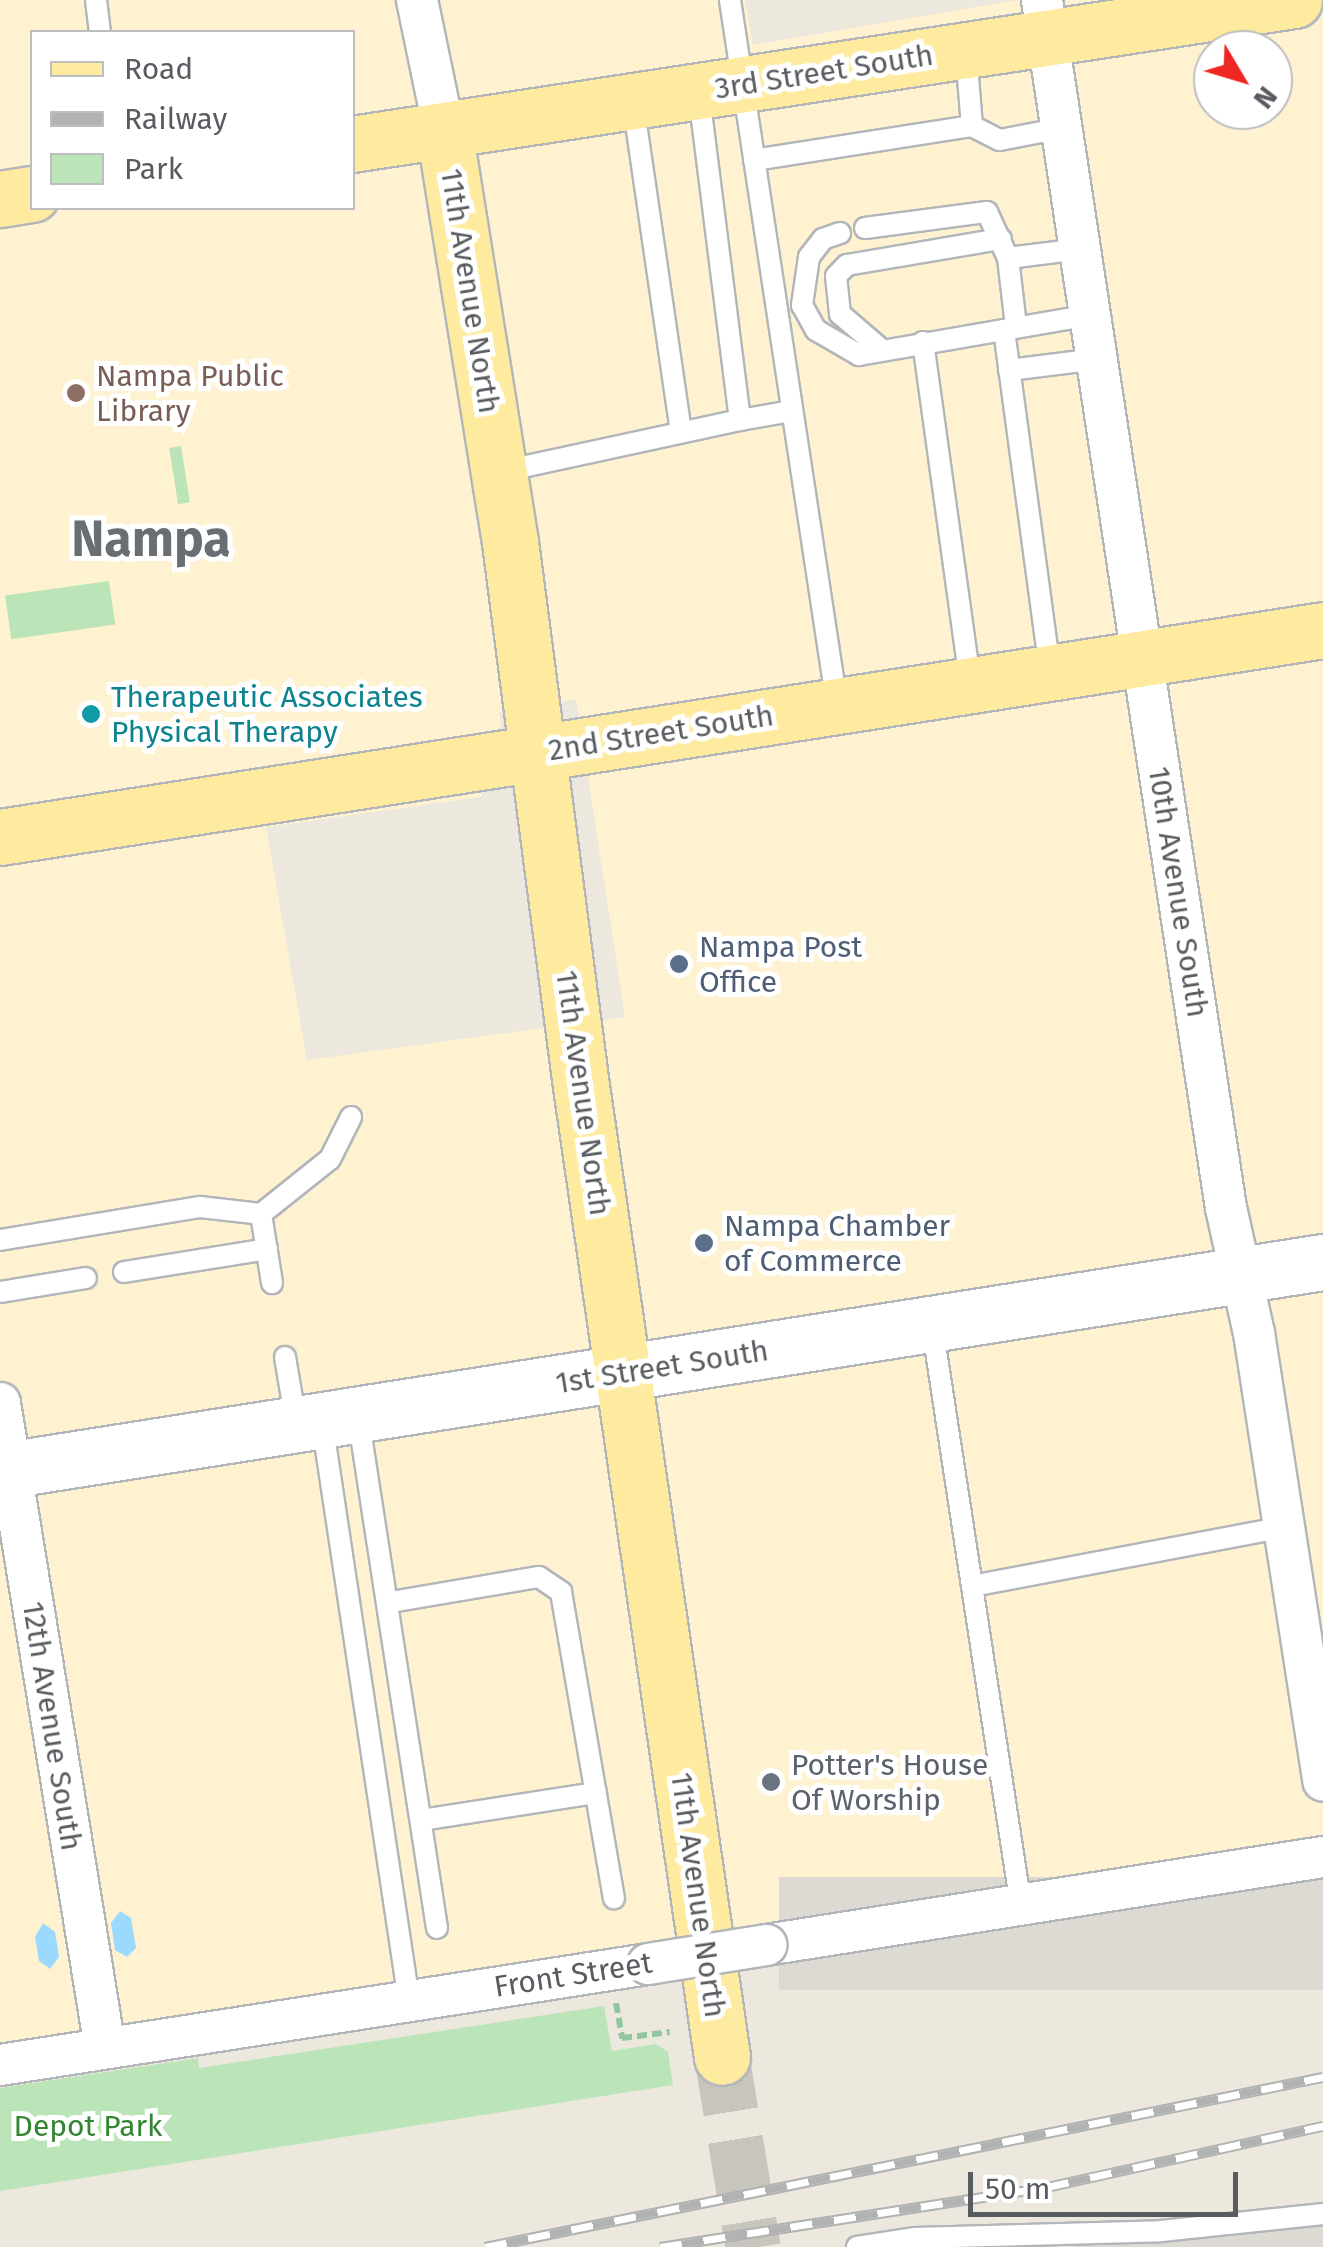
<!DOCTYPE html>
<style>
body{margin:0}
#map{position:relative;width:1323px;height:2247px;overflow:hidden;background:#ece8de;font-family:"Fira Sans",sans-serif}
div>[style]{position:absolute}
.commercial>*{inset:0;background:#fff2d0}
.industrial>*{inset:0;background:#dcdad3;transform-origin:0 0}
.green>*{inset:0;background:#bbe5b9;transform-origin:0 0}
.water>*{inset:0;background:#9bd9ff}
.primary-tunnel>*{height:55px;margin-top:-27.5px;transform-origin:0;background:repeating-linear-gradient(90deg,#c7c5be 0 55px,transparent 0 83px)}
.path>*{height:6px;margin-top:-3px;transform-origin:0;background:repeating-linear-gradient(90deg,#92c69e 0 10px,transparent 0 15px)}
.roads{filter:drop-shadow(2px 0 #b2b6ba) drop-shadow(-2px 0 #b2b6ba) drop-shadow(0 2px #b2b6ba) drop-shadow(0 -2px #b2b6ba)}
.lane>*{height:20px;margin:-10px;padding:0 10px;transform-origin:10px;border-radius:10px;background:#fff}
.street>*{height:40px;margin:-20px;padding:0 20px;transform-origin:20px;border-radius:20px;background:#fff}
.secondary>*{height:55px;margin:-27.5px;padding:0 27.5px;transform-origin:27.5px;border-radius:27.5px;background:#fff}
.primary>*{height:55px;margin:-27.5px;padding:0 27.5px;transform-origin:27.5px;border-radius:27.5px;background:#ffeba0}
.rail>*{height:11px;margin-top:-5.5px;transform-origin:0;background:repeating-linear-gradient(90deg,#fff 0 22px,#b1b2b2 0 44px);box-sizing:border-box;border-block:2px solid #b1b2b2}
.bridges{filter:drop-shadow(2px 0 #b2b6ba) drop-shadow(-2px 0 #b2b6ba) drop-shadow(0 2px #b2b6ba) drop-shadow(0 -2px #b2b6ba)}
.street-bridge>*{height:40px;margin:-20px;padding:0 20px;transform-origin:20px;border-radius:20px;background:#fff}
.dots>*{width:28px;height:28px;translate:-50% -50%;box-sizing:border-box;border:5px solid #fff;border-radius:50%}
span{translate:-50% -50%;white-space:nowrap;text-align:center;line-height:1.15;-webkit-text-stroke:10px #fff;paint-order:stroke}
.street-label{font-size:30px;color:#585c60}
.education-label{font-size:30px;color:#785e54}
.left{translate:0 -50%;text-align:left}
.culture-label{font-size:30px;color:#0d838f}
.service-label{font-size:30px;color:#4e5e75}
.worship-label{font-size:30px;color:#5b616d}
.park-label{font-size:30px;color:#328631}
.town-label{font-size:50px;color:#696e73;font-weight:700}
.legend{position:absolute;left:30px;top:30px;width:325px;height:180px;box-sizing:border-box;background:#fff;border:2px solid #bcbebf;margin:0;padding:12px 18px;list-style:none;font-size:30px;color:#585c60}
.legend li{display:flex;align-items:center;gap:20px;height:50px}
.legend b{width:50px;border:2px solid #bcbebf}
.north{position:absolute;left:1193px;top:30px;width:100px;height:100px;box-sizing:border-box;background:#fff;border:2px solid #bcbebf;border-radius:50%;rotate:128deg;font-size:28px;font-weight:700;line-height:40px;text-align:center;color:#585c60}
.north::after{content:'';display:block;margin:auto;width:35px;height:45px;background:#ee2722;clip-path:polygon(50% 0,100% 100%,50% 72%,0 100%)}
.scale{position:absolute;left:968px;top:2172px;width:270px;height:45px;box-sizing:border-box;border:5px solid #585c60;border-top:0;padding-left:12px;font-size:30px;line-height:35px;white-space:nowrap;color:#585c60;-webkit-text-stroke:8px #fff;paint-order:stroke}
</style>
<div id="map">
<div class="commercial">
<i style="clip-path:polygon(evenodd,0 0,745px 0,753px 45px,1017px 0,1323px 0,1323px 1839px,0 2049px,0 0,32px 32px,352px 32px,352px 208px,32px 208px,32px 32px,0 0,1213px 50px,1273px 50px,1273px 110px,1213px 110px,1213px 50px,0 0,576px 699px,625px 1017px,307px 1060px,266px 827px,481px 797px,502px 728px,499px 712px,576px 699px)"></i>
</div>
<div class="industrial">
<i style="left:1323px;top:1877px;width:113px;height:544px;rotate:90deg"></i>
<i style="clip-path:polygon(1323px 2202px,1323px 2247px,1074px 2247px,1077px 2245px)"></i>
</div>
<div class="green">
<i style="left:181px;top:446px;width:57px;height:12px;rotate:81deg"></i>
<i style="left:109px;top:581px;width:44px;height:105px;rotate:82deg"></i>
<i style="clip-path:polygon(604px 2006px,612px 2051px,656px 2044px,668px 2052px,673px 2085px,0 2191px,0 2088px,198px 2058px,199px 2068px)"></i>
</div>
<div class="water">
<i style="clip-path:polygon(120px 1911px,131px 1918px,136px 1948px,127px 1957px,115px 1950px,111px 1923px)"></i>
<i style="clip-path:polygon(43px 1923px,55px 1932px,59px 1957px,50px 1969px,39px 1961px,35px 1937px)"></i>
</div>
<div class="primary-tunnel">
<i style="left:722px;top:2057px;width:193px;rotate:80.7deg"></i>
</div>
<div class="path">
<i style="left:616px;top:2003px;width:36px;rotate:80deg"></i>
<i style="left:622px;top:2038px;width:48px;rotate:-7.1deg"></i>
</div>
<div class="roads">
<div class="lane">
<i style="left:96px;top:0;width:32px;rotate:83deg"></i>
<i style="left:730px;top:0;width:712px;rotate:81.36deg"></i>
<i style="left:633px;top:103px;width:331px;rotate:81.7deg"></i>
<i style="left:972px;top:126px;width:31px;rotate:27deg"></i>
<i style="left:1000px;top:140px;width:63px;rotate:-11deg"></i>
<i style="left:754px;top:160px;width:221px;rotate:-8.9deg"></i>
<i style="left:972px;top:126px;width:73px;rotate:-94.7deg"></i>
<i style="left:865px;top:228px;width:123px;rotate:-7.5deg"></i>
<i style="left:987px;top:212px;width:51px;rotate:65.5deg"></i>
<i style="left:1008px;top:258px;width:68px;rotate:83.3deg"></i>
<i style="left:840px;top:233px;width:18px;rotate:161deg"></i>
<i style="left:823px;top:239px;width:23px;rotate:128deg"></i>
<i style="left:809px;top:257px;width:49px;rotate:98.3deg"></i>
<i style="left:802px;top:305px;width:29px;rotate:61deg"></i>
<i style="left:816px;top:330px;width:50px;rotate:30.2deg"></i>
<i style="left:859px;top:355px;width:234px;rotate:-9.8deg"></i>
<i style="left:1008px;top:258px;width:73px;rotate:-7.1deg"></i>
<i style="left:1004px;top:330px;width:343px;rotate:82.3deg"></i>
<i style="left:923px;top:342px;width:343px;rotate:82.1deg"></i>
<i style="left:881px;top:349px;width:54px;rotate:-139.5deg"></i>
<i style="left:840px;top:314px;width:38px;rotate:-96deg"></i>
<i style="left:836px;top:276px;width:16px;rotate:-45deg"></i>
<i style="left:847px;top:265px;width:156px;rotate:-9.6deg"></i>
<i style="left:1009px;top:370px;width:89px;rotate:-7.1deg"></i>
<i style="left:740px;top:420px;width:53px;rotate:-9.8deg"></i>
<i style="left:499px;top:472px;width:247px;rotate:-12.2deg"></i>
<i style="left:740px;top:420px;width:329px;rotate:-97.2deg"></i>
<i style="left:261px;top:1214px;width:88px;rotate:-38.6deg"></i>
<i style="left:330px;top:1159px;width:47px;rotate:-63.4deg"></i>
<i style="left:0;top:1240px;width:203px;rotate:-9.4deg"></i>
<i style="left:200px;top:1207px;width:61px;rotate:6.5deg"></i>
<i style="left:261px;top:1214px;width:70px;rotate:80.9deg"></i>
<i style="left:124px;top:1272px;width:145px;rotate:-9.1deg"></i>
<i style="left:0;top:1292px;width:87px;rotate:-9.2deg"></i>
<i style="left:932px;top:1325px;width:588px;rotate:81.29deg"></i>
<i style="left:285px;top:1357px;width:66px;rotate:80.4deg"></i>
<i style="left:358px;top:1416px;width:518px;rotate:81.23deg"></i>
<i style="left:322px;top:1422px;width:585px;rotate:81.45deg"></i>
<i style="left:972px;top:1586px;width:318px;rotate:-10.7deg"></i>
<i style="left:391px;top:1602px;width:150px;rotate:-9.6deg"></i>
<i style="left:539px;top:1577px;width:27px;rotate:34deg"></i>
<i style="left:561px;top:1592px;width:311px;rotate:80.2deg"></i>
<i style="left:421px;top:1820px;width:177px;rotate:-8.8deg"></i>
<i style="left:857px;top:2247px;width:59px;rotate:-8.8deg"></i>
<i style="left:915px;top:2238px;width:246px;rotate:-1.6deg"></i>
<i style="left:1161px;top:2231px;width:163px;rotate:-6deg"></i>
</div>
<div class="street">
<i style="left:417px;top:0;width:133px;rotate:78.3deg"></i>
<i style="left:1042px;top:0;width:1222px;rotate:81.34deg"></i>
<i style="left:1226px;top:1208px;width:128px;rotate:77.4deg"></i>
<i style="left:1254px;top:1333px;width:453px;rotate:81.2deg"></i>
<i style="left:0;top:1403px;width:653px;rotate:80.75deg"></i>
<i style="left:766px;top:1945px;width:564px;rotate:-8.98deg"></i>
<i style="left:0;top:2065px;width:656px;rotate:-8.86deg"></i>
</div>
<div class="secondary">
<i style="left:0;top:1471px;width:1339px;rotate:-8.98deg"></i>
</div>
<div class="primary">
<i style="left:444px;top:130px;width:417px;rotate:80.9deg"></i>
<i style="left:510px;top:542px;width:542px;rotate:82.57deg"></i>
<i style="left:580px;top:1079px;width:988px;rotate:81.74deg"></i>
<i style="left:352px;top:144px;width:953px;rotate:-8.69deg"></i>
<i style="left:0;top:199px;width:32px;rotate:-9deg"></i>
<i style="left:0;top:837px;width:1339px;rotate:-8.89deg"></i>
</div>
</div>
<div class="rail">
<i style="left:485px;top:2247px;width:855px;rotate:-11.47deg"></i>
<i style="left:660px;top:2247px;width:392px;rotate:-8.8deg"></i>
<i style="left:1047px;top:2187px;width:283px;rotate:-12.5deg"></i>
</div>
<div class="bridges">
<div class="street-bridge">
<i style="left:648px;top:1964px;width:120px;rotate:-9.1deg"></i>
</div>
</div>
<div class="dots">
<i style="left:76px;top:393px;background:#8d6e63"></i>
<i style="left:91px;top:714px;background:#0f9aa8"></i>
<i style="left:679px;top:964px;background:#5c6f8a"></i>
<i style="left:704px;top:1243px;background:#5c6f8a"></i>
<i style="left:771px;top:1782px;background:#6b7280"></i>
</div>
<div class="street-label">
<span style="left:824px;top:72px;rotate:-9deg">3rd Street South</span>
<span style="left:470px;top:291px;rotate:81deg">11th Avenue North</span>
<span style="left:661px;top:733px;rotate:-9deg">2nd Street South</span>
<span style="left:1178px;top:892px;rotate:81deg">10th Avenue South</span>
<span style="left:583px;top:1093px;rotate:82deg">11th Avenue North</span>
<span style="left:662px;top:1367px;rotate:-9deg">1st Street South</span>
<span style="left:52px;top:1726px;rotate:81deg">12th Avenue South</span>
<span style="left:698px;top:1895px;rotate:82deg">11th Avenue North</span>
<span style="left:573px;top:1975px;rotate:-9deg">Front Street</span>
</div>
<div class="education-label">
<span class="left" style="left:96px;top:393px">Nampa Public<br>Library</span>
</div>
<div class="culture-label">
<span class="left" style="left:111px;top:714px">Therapeutic Associates<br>Physical Therapy</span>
</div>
<div class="service-label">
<span class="left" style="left:699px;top:964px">Nampa Post<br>Office</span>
<span class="left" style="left:724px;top:1243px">Nampa Chamber<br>of Commerce</span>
</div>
<div class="worship-label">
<span class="left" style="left:791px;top:1782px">Potter's House<br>Of Worship</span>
</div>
<div class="park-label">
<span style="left:88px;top:2126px">Depot Park</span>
</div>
<div class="town-label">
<span style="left:151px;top:540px">Nampa</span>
</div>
<ul class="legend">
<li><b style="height:12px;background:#ffeba0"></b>Road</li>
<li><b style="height:12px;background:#b1b2b2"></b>Railway</li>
<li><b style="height:28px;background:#bbe5b9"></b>Park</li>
</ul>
<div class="north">N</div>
<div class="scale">50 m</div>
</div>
